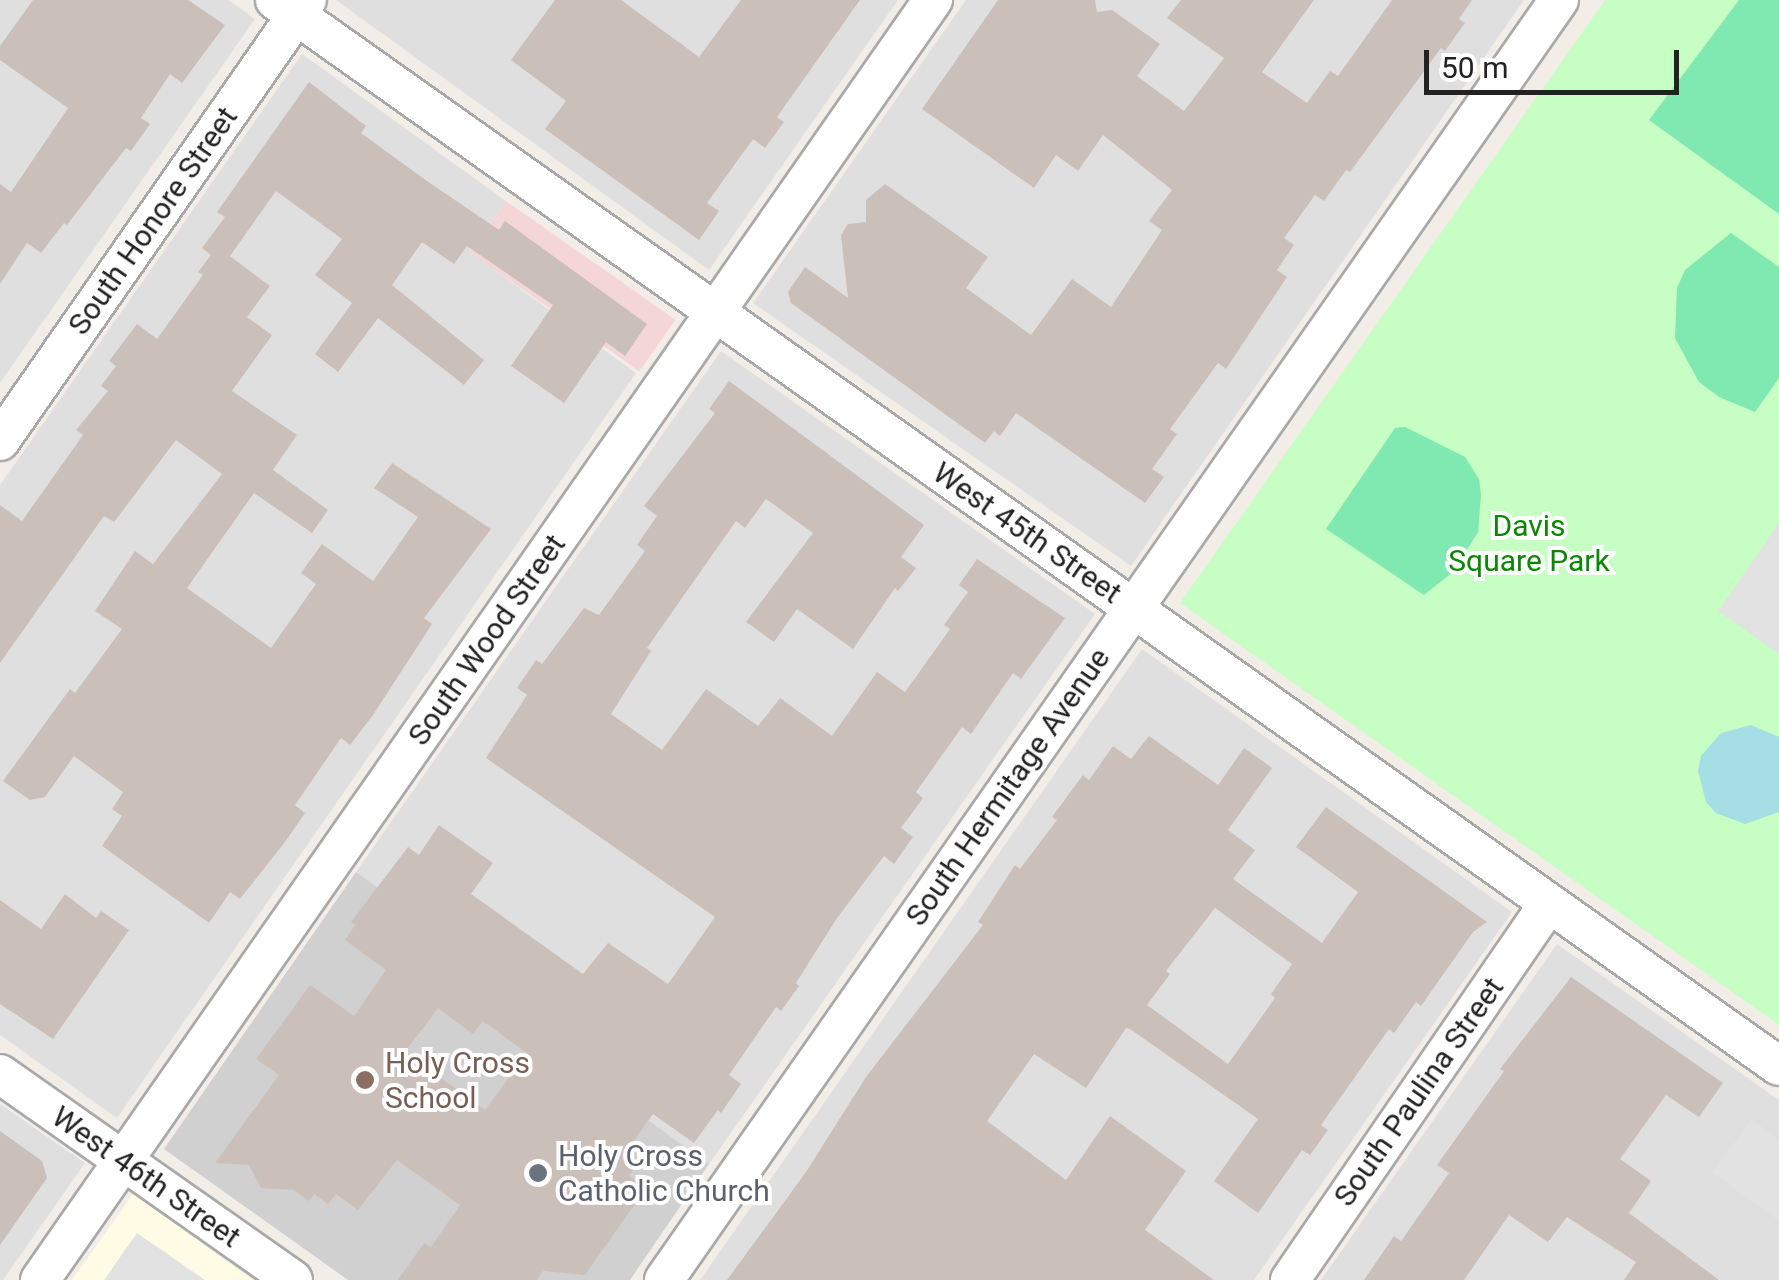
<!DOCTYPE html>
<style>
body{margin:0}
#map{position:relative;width:1779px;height:1280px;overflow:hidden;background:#f3ede8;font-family:Roboto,sans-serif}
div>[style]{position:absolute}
.residential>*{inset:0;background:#e0dfdf}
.commercial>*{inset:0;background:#f4d6d9;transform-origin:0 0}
.education>*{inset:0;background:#fffbe4}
.religious>*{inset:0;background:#d0d0d0}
.park>*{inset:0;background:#c7fec3}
.pitch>*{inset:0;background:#80e8b1}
.parking>*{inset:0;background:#e2e2e2}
.water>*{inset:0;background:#a5dee4}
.building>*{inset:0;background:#cbbfba}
.roads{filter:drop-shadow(2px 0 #a9a9a9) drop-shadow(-2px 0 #a9a9a9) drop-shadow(0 2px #a9a9a9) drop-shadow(0 -2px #a9a9a9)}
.minor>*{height:38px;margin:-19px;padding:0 19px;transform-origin:19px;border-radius:19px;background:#fff}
.dots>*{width:28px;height:28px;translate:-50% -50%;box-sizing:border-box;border:5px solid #fff;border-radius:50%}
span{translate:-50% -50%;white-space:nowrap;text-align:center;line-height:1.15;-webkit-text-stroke:8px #fff;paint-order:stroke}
.street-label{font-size:30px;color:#222}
.park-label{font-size:30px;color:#098802}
.education-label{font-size:30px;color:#785e54}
.left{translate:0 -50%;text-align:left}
.worship-label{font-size:30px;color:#5b616d}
.scale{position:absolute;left:1424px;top:50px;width:255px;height:45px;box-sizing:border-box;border:5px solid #222;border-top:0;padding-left:12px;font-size:30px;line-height:35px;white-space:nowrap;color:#222;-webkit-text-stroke:8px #fff;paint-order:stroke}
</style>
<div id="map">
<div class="residential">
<i style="clip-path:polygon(0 0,228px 0,255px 19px,0 383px)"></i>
<i style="clip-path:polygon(336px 0,898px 0,709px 270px)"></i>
<i style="clip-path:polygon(966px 0,1524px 0,1131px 566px,753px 303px)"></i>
<i style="clip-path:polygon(302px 54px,506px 201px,470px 252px,636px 373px,117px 1118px,0 1035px,0 485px)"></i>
<i style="clip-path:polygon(721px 351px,1095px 614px,709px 1164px,529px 1034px,544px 1008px,356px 872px)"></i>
<i style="clip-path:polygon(1142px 649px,1512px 912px,1254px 1280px,700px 1280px)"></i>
<i style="clip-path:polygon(1557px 944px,1779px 1100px,1779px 1280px,1321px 1280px)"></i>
<i style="clip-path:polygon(0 1104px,85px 1163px,3px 1280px,0 1280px)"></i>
</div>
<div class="commercial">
<i style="left:506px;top:201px;width:207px;height:63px;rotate:35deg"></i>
</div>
<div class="education">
<i style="clip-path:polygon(133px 1194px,253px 1280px,72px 1280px)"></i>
</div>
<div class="religious">
<i style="clip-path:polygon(356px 872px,545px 1008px,529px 1034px,709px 1164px,630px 1280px,348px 1280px,164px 1149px)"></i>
</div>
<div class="park">
<i style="clip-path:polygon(1605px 0,1779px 0,1779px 1025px,1180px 603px)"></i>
</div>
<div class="pitch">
<i style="clip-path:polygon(1739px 0,1779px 0,1779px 214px,1649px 120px)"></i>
<i style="clip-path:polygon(1731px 233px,1779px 267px,1779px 378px,1755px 412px,1719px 397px,1699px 382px,1675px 338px,1677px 288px,1685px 270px)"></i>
<i style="clip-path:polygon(1405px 427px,1465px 457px,1479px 479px,1481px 495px,1478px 532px,1454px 571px,1424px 595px,1326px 529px,1395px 428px)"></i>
</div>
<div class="parking">
<i style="clip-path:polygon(1779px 523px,1779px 654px,1718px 611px)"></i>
<i style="clip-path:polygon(1751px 1119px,1779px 1139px,1779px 1221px,1713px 1173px)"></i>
<i style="clip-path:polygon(137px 1233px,205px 1280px,104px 1280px)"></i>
</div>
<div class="water">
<i style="clip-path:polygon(1751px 725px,1779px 737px,1779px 812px,1745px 824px,1716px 813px,1706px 802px,1698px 771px,1701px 756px,1721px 733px)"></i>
</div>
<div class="building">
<i style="clip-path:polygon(33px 0,188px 0,225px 25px,182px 83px,170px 74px,141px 118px,150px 124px,131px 151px,126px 148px,67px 225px,64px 223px,41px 253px,27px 243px,0 284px,0 184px,11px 192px,68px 108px,0 60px,0 46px)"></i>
<i style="clip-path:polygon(555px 0,621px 0,699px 57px,741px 0,860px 0,777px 117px,784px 122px,765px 148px,753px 139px,707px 203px,719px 211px,699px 240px,545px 129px,566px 101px,511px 60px)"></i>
<i style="clip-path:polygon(998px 0,1095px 0,1097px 12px,1112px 10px,1160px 44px,1137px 76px,1184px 111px,1224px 58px,1167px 18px,1181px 0,1314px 0,1262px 72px,1307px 103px,1330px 71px,1338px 76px,1392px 0,1472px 0,1459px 19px,1465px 23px,1445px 51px,1441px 48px,1350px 172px,1346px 170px,1324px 201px,1315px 195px,1284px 238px,1294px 245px,1277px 270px,1287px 277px,1226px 369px,1218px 363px,1170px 429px,1177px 434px,1152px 469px,1164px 477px,1145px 503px,1016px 413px,1000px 436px,994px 431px,985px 443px,791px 303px,788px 292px,805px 267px,848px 298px,841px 235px,848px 224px,866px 222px,866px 200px,885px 184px,988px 257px,966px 288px,1031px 335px,1072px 279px,1111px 307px,1162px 230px,1149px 221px,1172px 190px,1103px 135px,1078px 171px,1056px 155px,1034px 188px,922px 109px)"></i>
<i style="clip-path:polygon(309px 82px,366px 126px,361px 133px,427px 181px,499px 230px,505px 221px,647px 324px,625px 356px,606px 342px,564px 403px,511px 366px,553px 305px,467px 246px,454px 264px,422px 242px,392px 285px,484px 360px,464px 385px,378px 318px,338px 372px,315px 354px,352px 303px,315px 275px,342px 239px,276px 191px,230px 256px,270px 286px,247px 317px,272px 335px,232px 391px,297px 435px,273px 470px,328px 510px,312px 533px,254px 493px,187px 588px,271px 648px,316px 584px,301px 573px,322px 544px,373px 581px,418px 517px,374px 488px,392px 463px,491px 529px,424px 618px,432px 624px,373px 715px,350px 745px,341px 738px,295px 805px,305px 813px,285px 842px,240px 899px,230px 892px,209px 923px,102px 846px,122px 816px,112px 809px,123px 792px,74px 756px,45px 797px,30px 800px,3px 781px,70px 689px,75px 693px,122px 629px,95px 611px,135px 551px,153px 564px,222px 474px,176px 440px,114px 522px,104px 516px,0 663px,0 505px,22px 521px,83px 435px,76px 430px,108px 391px,101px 386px,116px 366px,109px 361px,137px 324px,157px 339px,203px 275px,198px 272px,211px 255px,202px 248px,225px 217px,217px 212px)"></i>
<i style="clip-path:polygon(evenodd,729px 381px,924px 525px,901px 557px,916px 568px,898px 591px,895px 588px,853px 649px,797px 609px,774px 642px,746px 622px,813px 533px,766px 499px,745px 528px,736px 521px,647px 648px,651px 651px,611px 714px,662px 750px,706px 689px,758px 726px,780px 698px,832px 736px,877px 672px,905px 692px,950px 629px,944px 625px,968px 592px,959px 585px,977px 559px,1065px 618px,1021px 679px,1013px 673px,971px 734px,962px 727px,916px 792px,923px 798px,901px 828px,913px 837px,894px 864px,884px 856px,837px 918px,796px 983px,799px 986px,781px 1011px,776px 1007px,729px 1075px,741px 1084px,721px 1113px,718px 1110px,694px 1143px,653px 1114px,622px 1157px,635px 1167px,629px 1176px,646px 1188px,585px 1275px,543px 1271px,537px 1280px,398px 1280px,424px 1243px,431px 1247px,460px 1205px,397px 1160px,358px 1210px,336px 1194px,328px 1204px,314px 1194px,309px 1201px,294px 1190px,261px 1188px,249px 1165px,215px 1163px,279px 1075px,256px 1059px,310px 985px,354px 1016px,386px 970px,345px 940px,355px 925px,351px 922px,408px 847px,419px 855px,439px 825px,493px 863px,471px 894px,583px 974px,608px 943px,668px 984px,715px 917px,486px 758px,527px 695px,517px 688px,536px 660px,542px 664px,584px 608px,599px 615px,645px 551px,637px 545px,657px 516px,644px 506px,715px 413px,709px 409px,729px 381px,438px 1008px,473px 1034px,483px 1021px,527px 1053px,485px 1110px,405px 1052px,438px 1008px)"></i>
<i style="clip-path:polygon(evenodd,1149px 736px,1218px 785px,1244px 748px,1272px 768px,1228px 830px,1255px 850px,1233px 879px,1322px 943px,1358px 892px,1296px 847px,1326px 807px,1487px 922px,1473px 932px,1421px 1006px,1416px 1002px,1394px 1033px,1389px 1029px,1321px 1125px,1328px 1130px,1310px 1155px,1302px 1150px,1258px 1213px,1214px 1181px,1258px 1119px,1130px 1029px,1126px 1028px,1086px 1088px,1034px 1054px,987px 1121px,1066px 1180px,1110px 1116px,1186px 1171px,1145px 1230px,1214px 1280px,727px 1280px,806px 1172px,866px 1077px,983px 925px,978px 922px,1015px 865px,1020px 869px,1057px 820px,1052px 817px,1083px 775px,1089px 780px,1113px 746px,1131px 759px,1149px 736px,1215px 908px,1292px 964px,1271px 994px,1275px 998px,1228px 1064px,1147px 1005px,1170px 974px,1166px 971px,1215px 908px)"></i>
<i style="clip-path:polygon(65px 894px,96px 918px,101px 911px,129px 930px,53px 1039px,0 1004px,0 900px,41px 929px)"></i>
<i style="clip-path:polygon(1571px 977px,1723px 1083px,1699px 1117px,1666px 1095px,1620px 1159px,1651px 1181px,1629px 1213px,1719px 1280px,1624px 1280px,1636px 1262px,1567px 1217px,1548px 1242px,1509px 1215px,1464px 1280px,1364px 1280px,1394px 1236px,1401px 1241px,1449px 1173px,1437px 1165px,1504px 1071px,1500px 1069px)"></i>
<i style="clip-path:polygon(0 1131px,42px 1161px,47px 1178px,0 1245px)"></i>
</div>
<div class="roads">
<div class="minor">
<i style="left:275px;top:0;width:1843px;rotate:35.33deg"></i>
<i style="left:0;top:441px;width:537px;rotate:-55.16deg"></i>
<i style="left:0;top:1074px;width:358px;rotate:35.1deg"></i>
<i style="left:40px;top:1280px;width:1561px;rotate:-55.1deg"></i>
<i style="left:664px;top:1280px;width:1562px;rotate:-55.04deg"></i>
<i style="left:1290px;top:1280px;width:457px;rotate:-55.5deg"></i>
</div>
</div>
<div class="dots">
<i style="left:365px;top:1080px;background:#8d6e63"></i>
<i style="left:538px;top:1173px;background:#6b7280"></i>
</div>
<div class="street-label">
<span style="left:153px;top:221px;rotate:-55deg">South Honore Street</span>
<span style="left:1027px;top:533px;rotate:35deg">West 45th Street</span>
<span style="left:487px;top:640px;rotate:-55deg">South Wood Street</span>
<span style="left:1008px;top:787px;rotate:-55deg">South Hermitage Avenue</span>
<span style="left:1419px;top:1092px;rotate:-55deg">South Paulina Street</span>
<span style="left:146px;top:1177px;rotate:35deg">West 46th Street</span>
</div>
<div class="park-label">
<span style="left:1529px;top:543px">Davis<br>Square Park</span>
</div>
<div class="education-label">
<span class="left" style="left:385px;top:1080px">Holy Cross<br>School</span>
</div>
<div class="worship-label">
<span class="left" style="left:558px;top:1173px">Holy Cross<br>Catholic Church</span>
</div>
<div class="scale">50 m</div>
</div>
